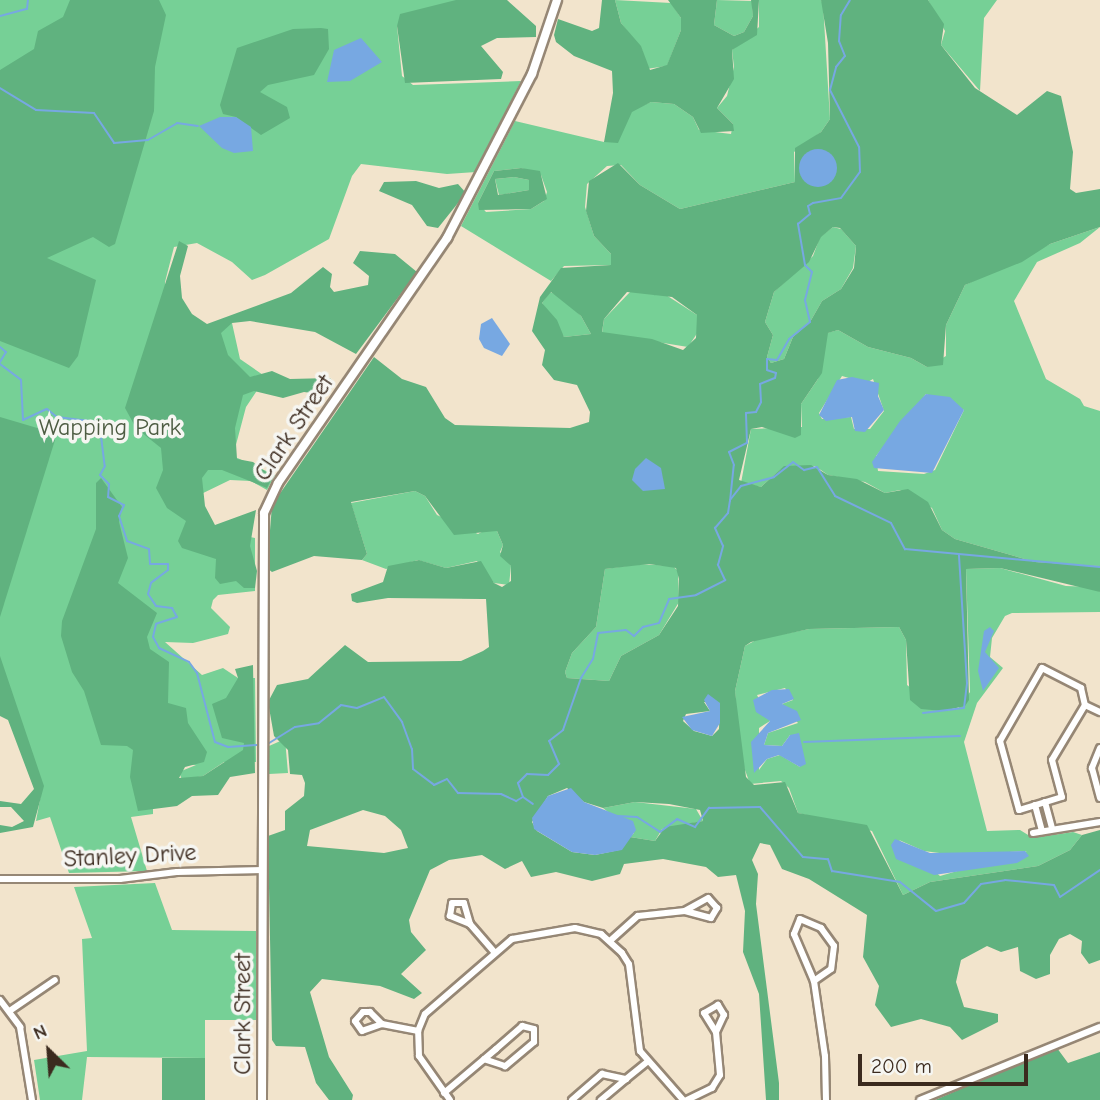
<!DOCTYPE html>
<style>
body{margin:0}
#map{position:relative;width:1100px;height:1100px;overflow:hidden;background:#f2e4cc;font-family:"Comic Neue",sans-serif}
div>[style]{position:absolute}
.green>*{inset:0;background:#76d096}
.forest>*{inset:0;background:#60b27f;transform-origin:0 0}
.water>*{inset:0;background:#77a8e2}
.round{border-radius:50%}
.stream>*{height:2px;margin:-1px;padding:0 1px;transform-origin:1px;border-radius:1px;background:#77a8e2}
.roads{filter:drop-shadow(2px 0 #968775) drop-shadow(-2px 0 #968775) drop-shadow(0 2px #968775) drop-shadow(0 -2px #968775)}
.minor>*{height:6px;margin:-3px;padding:0 3px;transform-origin:3px;border-radius:3px;background:#fff}
.secondary>*{height:8px;margin:-4px;padding:0 4px;transform-origin:4px;border-radius:4px;background:#fff}
span{translate:-50% -50%;white-space:nowrap;text-align:center;line-height:1.15;-webkit-text-stroke:7px #f6f6f2;paint-order:stroke}
.park-label{font-size:24px;color:#4d5c42}
.street-label{font-size:24px;color:#3b2a1e}
.north{position:absolute;left:14px;top:1016px;width:70px;height:70px;-webkit-text-stroke:5px #f6f6f2;paint-order:stroke;rotate:335deg;font-size:19px;font-weight:700;line-height:28px;text-align:center;color:#3b2a1e}
.north::after{content:'';display:block;margin:auto;width:24px;height:32px;background:#3b2a1e;clip-path:polygon(50% 0,100% 100%,50% 72%,0 100%)}
.scale{position:absolute;left:858px;top:1054px;width:170px;height:32px;box-sizing:border-box;border:4px solid #3b2a1e;border-top:0;padding-left:9px;font-size:21px;line-height:24px;white-space:nowrap;color:#3b2a1e;-webkit-text-stroke:5px #f6f6f2;paint-order:stroke}
</style>
<div id="map">
<div class="green">
<i style="clip-path:polygon(0 0,469px 0,397px 26px,402px 76px,413px 85px,521px 81px,476px 172px,447px 174px,361px 164px,352px 176px,329px 239px,265px 275px,252px 280px,232px 262px,197px 243px,174px 247px,165px 282px,166px 333px,232px 323px,240px 359px,266px 377px,246px 407px,233px 456px,275px 475px,267px 490px,251px 481px,230px 480px,195px 497px,187px 524px,255px 538px,255px 591px,218px 595px,213px 600px,211px 608px,230px 627px,228px 634px,193px 643px,165px 642px,202px 675px,223px 668px,238px 678px,255px 678px,256px 762px,224px 762px,203px 776px,182px 780px,179px 772px,196px 765px,153px 763px,153px 814px,131px 817px,147px 871px,69px 873px,50px 817px,36px 821px,41px 794px,8px 709px,0 709px)"></i>
<i style="clip-path:polygon(615px 0,671px 3px,681px 18px,681px 30px,667px 66px,646px 69px,642px 50px,621px 23px)"></i>
<i style="clip-path:polygon(717px 0,752px 1px,753px 16px,744px 32px,734px 36px,714px 25px)"></i>
<i style="clip-path:polygon(evenodd,759px 0,821px 0,823px 4px,830px 119px,821px 132px,794px 152px,795px 182px,680px 209px,640px 185px,621px 165px,607px 166px,587px 184px,585px 207px,594px 236px,611px 254px,611px 265px,564px 266px,551px 281px,461px 226px,515px 121px,604px 142px,634px 109px,651px 102px,674px 104px,693px 117px,699px 130px,731px 134px,733px 124px,717px 108px,727px 96px,734px 67px,732px 50px,759px 27px,759px 0,521px 168px,541px 175px,547px 192px,544px 201px,531px 209px,486px 212px,478px 203px,494px 171px,521px 168px)"></i>
<i style="clip-path:polygon(928px 0,997px 0,984px 18px,980px 91px,941px 45px,945px 31px)"></i>
<i style="clip-path:polygon(514px 177px,529px 180px,529px 190px,499px 195px,495px 179px)"></i>
<i style="clip-path:polygon(833px 227px,841px 229px,856px 246px,853px 268px,841px 289px,822px 301px,810px 322px,793px 337px,784px 359px,771px 363px,767px 357px,773px 335px,765px 322px,774px 292px,813px 256px,820px 237px)"></i>
<i style="clip-path:polygon(evenodd,1100px 227px,1080px 243px,1037px 262px,1014px 301px,1046px 379px,1080px 399px,1084px 406px,1100px 411px,1100px 566px,1035px 562px,955px 539px,942px 530px,932px 508px,900px 490px,885px 493px,865px 482px,828px 475px,815px 466px,781px 469px,761px 487px,741px 483px,751px 429px,802px 427px,801px 404px,818px 379px,827px 333px,838px 330px,868px 347px,911px 358px,927px 367px,946px 356px,946px 325px,965px 285px,1050px 244px,1100px 227px,842px 376px,866px 383px,873px 379px,884px 411px,870px 429px,854px 429px,851px 417px,822px 419px,819px 413px,842px 376px,1100px 227px,926px 394px,964px 410px,935px 470px,924px 474px,878px 471px,876px 456px,926px 394px)"></i>
<i style="clip-path:polygon(631px 291px,666px 295px,697px 315px,698px 332px,688px 347px,602px 333px,604px 319px)"></i>
<i style="clip-path:polygon(550px 292px,562px 297px,581px 316px,591px 334px,564px 337px,542px 303px)"></i>
<i style="clip-path:polygon(415px 491px,425px 496px,437px 515px,478px 534px,487px 529px,497px 531px,503px 545px,500px 552px,511px 566px,509px 585px,494px 583px,477px 561px,446px 568px,418px 560px,386px 569px,362px 560px,367px 554px,351px 503px)"></i>
<i style="clip-path:polygon(640px 564px,673px 566px,678px 571px,679px 602px,659px 635px,621px 656px,609px 681px,567px 678px,565px 672px,572px 653px,596px 627px,605px 569px)"></i>
<i style="clip-path:polygon(evenodd,1000px 568px,1066px 586px,1093px 587px,1100px 592px,1100px 612px,1012px 613px,1005px 616px,992px 638px,990px 657px,1003px 668px,977px 703px,964px 742px,987px 831px,1020px 830px,1033px 838px,1073px 832px,1082px 835px,1070px 850px,1038px 866px,930px 882px,903px 895px,872px 831px,798px 813px,789px 788px,781px 781px,750px 784px,740px 756px,735px 691px,745px 646px,758px 639px,809px 629px,899px 627px,906px 640px,907px 685px,943px 711px,958px 709px,970px 692px,966px 569px,1000px 568px,785px 688px,793px 700px,782px 704px,798px 723px,768px 733px,764px 745px,782px 746px,790px 735px,800px 767px,780px 755px,767px 759px,759px 770px,759px 728px,770px 721px,757px 695px,785px 688px,1000px 568px,899px 840px,924px 851px,955px 855px,1027px 851px,940px 876px,899px 840px)"></i>
<i style="clip-path:polygon(285px 739px,288px 773px,269px 774px,269px 746px)"></i>
<i style="clip-path:polygon(635px 802px,696px 809px,703px 821px,662px 829px,655px 841px,630px 837px,634px 833px,603px 808px)"></i>
<i style="clip-path:polygon(155px 883px,172px 930px,256px 931px,256px 1020px,205px 1020px,205px 1058px,87px 1057px,82px 1100px,40px 1100px,34px 1060px,87px 1051px,82px 939px,92px 938px,74px 887px)"></i>
</div>
<div class="forest">
<i style="clip-path:polygon(70px 0,159px 0,166px 15px,155px 67px,154px 111px,115px 244px,109px 247px,93px 237px,47px 258px,96px 280px,78px 356px,69px 368px,0 341px,0 70px,34px 49px,38px 31px,63px 17px)"></i>
<i style="clip-path:polygon(456px 0,507px 0,536px 26px,536px 37px,497px 38px,481px 46px,503px 72px,501px 79px,405px 83px,397px 26px,400px 14px)"></i>
<i style="clip-path:polygon(602px 0,615px 0,621px 23px,641px 46px,650px 70px,667px 65px,681px 30px,681px 18px,668px 0,717px 0,714px 25px,734px 36px,744px 32px,753px 16px,751px 0,759px 0,757px 35px,732px 50px,734px 79px,717px 108px,733px 124px,734px 131px,701px 133px,693px 117px,674px 104px,651px 102px,632px 112px,618px 143px,604px 142px,613px 93px,612px 71px,574px 56px,556px 42px,554px 35px,558px 19px,592px 31px,599px 28px)"></i>
<i style="clip-path:polygon(evenodd,821px 0,928px 0,944px 24px,941px 45px,975px 88px,1017px 115px,1047px 91px,1061px 96px,1073px 152px,1070px 189px,1076px 193px,1100px 189px,1100px 227px,1050px 244px,1022px 262px,965px 285px,946px 325px,943px 365px,927px 367px,911px 358px,868px 347px,838px 330px,828px 333px,822px 373px,801px 404px,801px 435px,795px 438px,762px 427px,751px 429px,739px 480px,761px 487px,784px 466px,811px 465px,828px 475px,857px 479px,885px 493px,908px 489px,928px 502px,942px 530px,955px 539px,1035px 562px,1100px 566px,1100px 592px,1000px 568px,966px 569px,969px 700px,965px 706px,943px 711px,921px 709px,910px 700px,906px 640px,899px 627px,809px 629px,751px 642px,745px 646px,735px 691px,746px 777px,754px 785px,785px 782px,798px 813px,867px 825px,903px 895px,930px 882px,1038px 866px,1070px 850px,1082px 835px,1100px 830px,1100px 960px,1089px 964px,1081px 953px,1082px 941px,1070px 934px,1059px 939px,1050px 955px,1050px 974px,1036px 979px,1020px 971px,1018px 947px,1001px 952px,987px 946px,961px 960px,956px 982px,964px 1007px,998px 1014px,998px 1022px,962px 1040px,950px 1027px,921px 1019px,891px 1027px,875px 1005px,879px 986px,863px 957px,867px 915px,809px 879px,782px 869px,770px 845px,760px 843px,752px 860px,758px 874px,756px 904px,779px 1083px,779px 1100px,766px 1100px,759px 994px,743px 952px,745px 911px,736px 875px,718px 877px,706px 867px,663px 859px,624px 864px,620px 874px,592px 881px,556px 872px,531px 877px,522px 861px,505px 869px,482px 855px,449px 860px,430px 870px,409px 920px,411px 932px,426px 950px,401px 974px,422px 993px,414px 999px,380px 986px,322px 979px,310px 992px,329px 1057px,353px 1095px,352px 1100px,329px 1100px,316px 1083px,305px 1047px,276px 1046px,272px 1040px,268px 836px,285px 830px,285px 811px,304px 796px,305px 783px,302px 775px,290px 774px,288px 750px,274px 736px,268px 702px,277px 685px,308px 679px,345px 645px,368px 662px,461px 661px,483px 651px,489px 647px,486px 599px,388px 598px,357px 603px,352px 601px,351px 594px,383px 582px,388px 566px,419px 560px,446px 568px,481px 561px,494px 583px,502px 587px,511px 581px,511px 566px,500px 556px,503px 545px,497px 531px,454px 535px,425px 496px,415px 491px,351px 502px,367px 554px,362px 560px,314px 556px,272px 572px,267px 568px,272px 505px,374px 357px,402px 379px,426px 387px,445px 418px,455px 425px,570px 428px,589px 422px,590px 412px,577px 385px,554px 380px,542px 365px,545px 350px,532px 331px,540px 297px,561px 268px,611px 265px,611px 254px,594px 236px,586px 211px,589px 181px,618px 163px,640px 185px,680px 209px,795px 182px,795px 148px,821px 132px,830px 119px,828px 43px,821px 0,833px 227px,840px 228px,856px 246px,854px 268px,841px 289px,822px 301px,810px 322px,793px 337px,784px 359px,771px 363px,767px 357px,773px 335px,765px 322px,774px 292px,809px 262px,821px 237px,833px 227px,821px 0,551px 292px,581px 316px,591px 334px,564px 337px,557px 320px,542px 303px,551px 292px,821px 0,627px 292px,672px 297px,697px 315px,696px 338px,683px 350px,652px 339px,602px 332px,604px 319px,627px 292px,821px 0,649px 564px,676px 568px,679px 579px,678px 606px,659px 635px,621px 656px,609px 681px,567px 678px,565px 672px,572px 653px,596px 627px,605px 569px,649px 564px,821px 0,704px 702px,720px 703px,719px 729px,712px 736px,694px 731px,683px 721px,686px 714px,710px 711px,704px 702px,821px 0,567px 788px,584px 802px,603px 808px,635px 802px,669px 804px,700px 810px,703px 821px,665px 827px,655px 841px,630px 837px,619px 850px,595px 855px,572px 852px,537px 831px,532px 822px,548px 796px,567px 788px,821px 0,363px 810px,385px 816px,401px 830px,408px 848px,384px 853px,307px 846px,310px 830px,363px 810px)"></i>
<i style="clip-path:polygon(321px 28px,328px 29px,329px 49px,314px 75px,268px 85px,260px 92px,287px 107px,290px 118px,261px 135px,236px 117px,223px 114px,220px 105px,237px 48px,293px 29px)"></i>
<i style="clip-path:polygon(evenodd,521px 168px,540px 171px,547px 199px,531px 209px,479px 210px,478px 203px,494px 171px,521px 168px,514px 177px,529px 180px,529px 190px,498px 195px,495px 179px,514px 177px)"></i>
<i style="clip-path:polygon(416px 181px,439px 188px,458px 184px,466px 193px,438px 228px,427px 226px,412px 205px,379px 191px,384px 182px)"></i>
<i style="clip-path:polygon(179px 241px,188px 246px,180px 276px,182px 298px,192px 314px,207px 324px,291px 293px,323px 267px,332px 274px,330px 287px,334px 292px,368px 285px,369px 276px,353px 263px,360px 251px,395px 254px,417px 272px,356px 354px,315px 332px,250px 321px,232px 323px,221px 333px,228px 355px,250px 377px,272px 371px,290px 379px,330px 378px,335px 384px,326px 395px,304px 392px,283px 398px,254px 391px,243px 395px,235px 428px,237px 459px,253px 462px,267px 473px,271px 480px,267px 488px,222px 470px,208px 470px,202px 478px,205px 506px,215px 525px,256px 510px,250px 546px,257px 571px,255px 588px,244px 588px,236px 581px,220px 584px,215px 578px,216px 559px,182px 548px,178px 541px,186px 521px,167px 508px,156px 488px,163px 470px,161px 448px,136px 428px,125px 408px)"></i>
<i style="clip-path:polygon(0 417px,44px 430px,55px 440px,0 617px)"></i>
<i style="clip-path:polygon(101px 478px,122px 507px,119px 522px,128px 558px,118px 583px,157px 613px,147px 637px,150px 649px,169px 662px,168px 703px,186px 708px,188px 723px,207px 752px,204px 762px,185px 767px,179px 778px,203px 776px,243px 750px,244px 743px,222px 738px,212px 704px,226px 698px,238px 678px,235px 669px,253px 665px,255px 773px,230px 777px,218px 795px,192px 796px,177px 806px,138px 811px,130px 777px,133px 750px,127px 746px,101px 745px,84px 691px,72px 672px,61px 636px,62px 621px,96px 529px,96px 483px)"></i>
<i style="clip-path:polygon(0 656px,44px 786px,33px 827px,0 833px,0 825px,12px 827px,24px 821px,11px 807px,0 807px,0 801px,21px 804px,34px 789px,8px 720px,0 716px)"></i>
<i style="clip-path:polygon(1057px 1048px,1068px 1063px,1100px 1052px,1100px 1100px,935px 1100px)"></i>
<i style="left:162px;top:1058px;width:43px;height:42px"></i>
</div>
<div class="water">
<i style="clip-path:polygon(361px 38px,382px 62px,350px 81px,327px 82px,334px 50px)"></i>
<i style="clip-path:polygon(220px 117px,236px 117px,251px 127px,253px 151px,234px 153px,222px 148px,199px 126px)"></i>
<i class="round" style="left:799px;top:149px;width:38px;height:38px"></i>
<i style="clip-path:polygon(492px 318px,510px 344px,502px 356px,484px 348px,479px 339px,481px 324px)"></i>
<i style="clip-path:polygon(852px 377px,879px 383px,878px 396px,884px 410px,865px 432px,855px 431px,852px 417px,826px 421px,819px 415px,837px 380px)"></i>
<i style="clip-path:polygon(926px 394px,950px 397px,964px 410px,932px 473px,874px 468px,872px 462px,900px 421px)"></i>
<i style="clip-path:polygon(646px 458px,661px 468px,665px 489px,643px 491px,632px 480px,635px 469px)"></i>
<i style="clip-path:polygon(990px 627px,994px 631px,985px 652px,999px 668px,983px 691px,978px 671px,984px 631px)"></i>
<i style="clip-path:polygon(789px 689px,794px 699px,782px 704px,797px 711px,801px 720px,768px 733px,764px 745px,782px 746px,790px 735px,799px 733px,806px 764px,800px 767px,779px 755px,767px 759px,754px 773px,751px 742px,770px 721px,756px 712px,753px 700px,772px 690px)"></i>
<i style="clip-path:polygon(708px 694px,720px 703px,720px 723px,712px 736px,692px 730px,682px 717px,710px 711px,704px 700px)"></i>
<i style="clip-path:polygon(571px 788px,584px 802px,633px 821px,636px 830px,622px 850px,595px 855px,572px 852px,534px 829px,532px 818px,548px 796px)"></i>
<i style="clip-path:polygon(895px 839px,930px 853px,1025px 851px,1029px 856px,1017px 863px,934px 875px,896px 859px,891px 845px)"></i>
</div>
<div class="stream">
<i style="left:0;top:16px;width:28px;rotate:-15deg"></i>
<i style="left:27px;top:9px;width:9px;rotate:-84deg"></i>
<i style="left:0;top:88px;width:42px;rotate:31.4deg"></i>
<i style="left:36px;top:110px;width:58px;rotate:3deg"></i>
<i style="left:94px;top:113px;width:36px;rotate:56deg"></i>
<i style="left:114px;top:143px;width:34px;rotate:-5deg"></i>
<i style="left:148px;top:140px;width:34px;rotate:-30deg"></i>
<i style="left:177px;top:123px;width:21px;rotate:8deg"></i>
<i style="left:0;top:347px;width:8px;rotate:40deg"></i>
<i style="left:6px;top:352px;width:12px;rotate:121deg"></i>
<i style="left:0;top:364px;width:26px;rotate:37deg"></i>
<i style="left:21px;top:380px;width:40px;rotate:87.1deg"></i>
<i style="left:23px;top:420px;width:26px;rotate:-25deg"></i>
<i style="left:47px;top:409px;width:13px;rotate:39deg"></i>
<i style="left:57px;top:417px;width:39px;rotate:7deg"></i>
<i style="left:96px;top:422px;width:7px;rotate:56deg"></i>
<i style="left:100px;top:428px;width:38px;rotate:83deg"></i>
<i style="left:105px;top:466px;width:10px;rotate:119deg"></i>
<i style="left:100px;top:475px;width:13px;rotate:45deg"></i>
<i style="left:109px;top:484px;width:13px;rotate:94deg"></i>
<i style="left:108px;top:497px;width:18px;rotate:27deg"></i>
<i style="left:124px;top:505px;width:12px;rotate:114deg"></i>
<i style="left:119px;top:516px;width:26px;rotate:72deg"></i>
<i style="left:127px;top:541px;width:23px;rotate:20deg"></i>
<i style="left:149px;top:549px;width:15px;rotate:86deg"></i>
<i style="left:150px;top:564px;width:18px"></i>
<i style="left:168px;top:564px;width:6px;rotate:90deg"></i>
<i style="left:168px;top:570px;width:21px;rotate:143deg"></i>
<i style="left:151px;top:583px;width:11px;rotate:105deg"></i>
<i style="left:148px;top:594px;width:14px;rotate:56deg"></i>
<i style="left:156px;top:606px;width:16px;rotate:7deg"></i>
<i style="left:172px;top:608px;width:10px;rotate:61deg"></i>
<i style="left:177px;top:617px;width:22px;rotate:162deg"></i>
<i style="left:156px;top:624px;width:13px;rotate:103deg"></i>
<i style="left:153px;top:637px;width:13px;rotate:61deg"></i>
<i style="left:159px;top:648px;width:33px;rotate:25deg"></i>
<i style="left:189px;top:662px;width:14px;rotate:54deg"></i>
<i style="left:197px;top:673px;width:71px;rotate:75.4deg"></i>
<i style="left:215px;top:742px;width:14px;rotate:21deg"></i>
<i style="left:228px;top:747px;width:32px;rotate:-4deg"></i>
<i style="left:730px;top:500px;width:18px;rotate:-52deg"></i>
<i style="left:741px;top:486px;width:34px;rotate:-15deg"></i>
<i style="left:774px;top:477px;width:24px;rotate:-38deg"></i>
<i style="left:793px;top:462px;width:14px;rotate:36deg"></i>
<i style="left:804px;top:470px;width:13px;rotate:-13deg"></i>
<i style="left:817px;top:467px;width:34px;rotate:58deg"></i>
<i style="left:835px;top:496px;width:62px;rotate:25.7deg"></i>
<i style="left:891px;top:523px;width:30px;rotate:62deg"></i>
<i style="left:905px;top:549px;width:196px;rotate:5.3deg"></i>
<i style="left:923px;top:713px;width:41px;rotate:-7deg"></i>
<i style="left:964px;top:708px;width:25px;rotate:-83deg"></i>
<i style="left:967px;top:683px;width:128px;rotate:-93.6deg"></i>
<i style="left:804px;top:742px;width:156px;rotate:-2.2deg"></i>
<i style="left:266px;top:745px;width:34px;rotate:-32deg"></i>
<i style="left:295px;top:727px;width:24px;rotate:-9deg"></i>
<i style="left:319px;top:723px;width:28px;rotate:-39deg"></i>
<i style="left:341px;top:705px;width:16px;rotate:11deg"></i>
<i style="left:357px;top:708px;width:29px;rotate:-22deg"></i>
<i style="left:384px;top:697px;width:31px;rotate:54deg"></i>
<i style="left:402px;top:722px;width:29px;rotate:70deg"></i>
<i style="left:412px;top:749px;width:20px;rotate:87deg"></i>
<i style="left:413px;top:769px;width:26px;rotate:37deg"></i>
<i style="left:434px;top:785px;width:14px;rotate:-25deg"></i>
<i style="left:447px;top:779px;width:18px;rotate:52deg"></i>
<i style="left:458px;top:793px;width:43px;rotate:1.3deg"></i>
<i style="left:501px;top:794px;width:17px;rotate:25deg"></i>
<i style="left:516px;top:801px;width:8px;rotate:-30deg"></i>
<i style="left:523px;top:797px;width:15px;rotate:-110deg"></i>
<i style="left:518px;top:783px;width:13px;rotate:-45deg"></i>
<i style="left:527px;top:774px;width:21px;rotate:3deg"></i>
<i style="left:548px;top:775px;width:16px;rotate:-45deg"></i>
<i style="left:559px;top:764px;width:25px;rotate:-113deg"></i>
<i style="left:549px;top:741px;width:18px;rotate:-38deg"></i>
<i style="left:563px;top:730px;width:55px;rotate:-70.9deg"></i>
<i style="left:581px;top:678px;width:22px;rotate:-58deg"></i>
<i style="left:593px;top:659px;width:26px;rotate:-79deg"></i>
<i style="left:598px;top:633px;width:28px;rotate:-6deg"></i>
<i style="left:626px;top:630px;width:10px;rotate:37deg"></i>
<i style="left:634px;top:636px;width:13px;rotate:-45deg"></i>
<i style="left:643px;top:627px;width:16px;rotate:-14deg"></i>
<i style="left:659px;top:623px;width:26px;rotate:-67deg"></i>
<i style="left:669px;top:599px;width:27px;rotate:-8deg"></i>
<i style="left:696px;top:595px;width:33px;rotate:-27deg"></i>
<i style="left:725px;top:580px;width:17px;rotate:-115deg"></i>
<i style="left:718px;top:565px;width:20px;rotate:-75deg"></i>
<i style="left:723px;top:546px;width:20px;rotate:-114deg"></i>
<i style="left:715px;top:528px;width:20px;rotate:-49deg"></i>
<i style="left:728px;top:513px;width:12px;rotate:-81deg"></i>
<i style="left:730px;top:501px;width:36px;rotate:-84deg"></i>
<i style="left:734px;top:465px;width:14px;rotate:-111deg"></i>
<i style="left:729px;top:452px;width:20px;rotate:-27deg"></i>
<i style="left:747px;top:443px;width:30px;rotate:-92deg"></i>
<i style="left:746px;top:413px;width:10px;rotate:-6deg"></i>
<i style="left:756px;top:412px;width:11px;rotate:-63deg"></i>
<i style="left:761px;top:402px;width:18px;rotate:-93deg"></i>
<i style="left:760px;top:384px;width:16px;rotate:-22deg"></i>
<i style="left:775px;top:378px;width:5px;rotate:-79deg"></i>
<i style="left:776px;top:373px;width:9px;rotate:-162deg"></i>
<i style="left:767px;top:370px;width:11px;rotate:-90deg"></i>
<i style="left:767px;top:359px;width:10px;rotate:6deg"></i>
<i style="left:777px;top:360px;width:24px;rotate:-60deg"></i>
<i style="left:789px;top:339px;width:27px;rotate:-39deg"></i>
<i style="left:810px;top:322px;width:23px;rotate:-103deg"></i>
<i style="left:805px;top:300px;width:29px;rotate:-76deg"></i>
<i style="left:812px;top:272px;width:10px;rotate:-135deg"></i>
<i style="left:805px;top:265px;width:42px;rotate:-99.7deg"></i>
<i style="left:798px;top:224px;width:16px;rotate:-40deg"></i>
<i style="left:810px;top:214px;width:8px;rotate:-104deg"></i>
<i style="left:808px;top:206px;width:6px;rotate:-31deg"></i>
<i style="left:813px;top:203px;width:28px;rotate:-10deg"></i>
<i style="left:841px;top:198px;width:32px;rotate:-54deg"></i>
<i style="left:860px;top:172px;width:25px;rotate:-92deg"></i>
<i style="left:859px;top:147px;width:64px;rotate:-117deg"></i>
<i style="left:830px;top:90px;width:24px;rotate:-75deg"></i>
<i style="left:836px;top:67px;width:14px;rotate:-51deg"></i>
<i style="left:845px;top:56px;width:16px;rotate:-112deg"></i>
<i style="left:839px;top:41px;width:26px;rotate:-86deg"></i>
<i style="left:841px;top:15px;width:17px;rotate:-59deg"></i>
<i style="left:523px;top:797px;width:12px;rotate:35deg"></i>
<i style="left:618px;top:816px;width:19px;rotate:3deg"></i>
<i style="left:637px;top:817px;width:27px;rotate:33deg"></i>
<i style="left:660px;top:832px;width:21px;rotate:-37deg"></i>
<i style="left:677px;top:819px;width:20px;rotate:24deg"></i>
<i style="left:695px;top:827px;width:24px;rotate:-54deg"></i>
<i style="left:709px;top:808px;width:51px;rotate:-1.1deg"></i>
<i style="left:760px;top:807px;width:66px;rotate:49.3deg"></i>
<i style="left:803px;top:857px;width:25px;rotate:5deg"></i>
<i style="left:828px;top:859px;width:13px;rotate:72deg"></i>
<i style="left:832px;top:871px;width:69px;rotate:9.2deg"></i>
<i style="left:900px;top:882px;width:46px;rotate:38.9deg"></i>
<i style="left:936px;top:911px;width:29px;rotate:-16deg"></i>
<i style="left:964px;top:903px;width:25px;rotate:-48deg"></i>
<i style="left:981px;top:884px;width:24px;rotate:-9deg"></i>
<i style="left:1005px;top:880px;width:49px;rotate:5.8deg"></i>
<i style="left:1054px;top:885px;width:13px;rotate:63deg"></i>
<i style="left:1060px;top:897px;width:48px;rotate:-34deg"></i>
</div>
<div class="roads">
<div class="minor">
<i style="left:1042px;top:668px;width:44px;rotate:27.1deg"></i>
<i style="left:1081px;top:688px;width:17px;rotate:77deg"></i>
<i style="left:1085px;top:705px;width:64px;rotate:121deg"></i>
<i style="left:1052px;top:760px;width:38px;rotate:75deg"></i>
<i style="left:1062px;top:797px;width:45px;rotate:163.2deg"></i>
<i style="left:1019px;top:810px;width:72px;rotate:-105.4deg"></i>
<i style="left:1000px;top:741px;width:84px;rotate:-60.1deg"></i>
<i style="left:1085px;top:705px;width:17px;rotate:25deg"></i>
<i style="left:1100px;top:748px;width:22px;rotate:112deg"></i>
<i style="left:1092px;top:768px;width:31px;rotate:75deg"></i>
<i style="left:1045px;top:802px;width:27px;rotate:75deg"></i>
<i style="left:1035px;top:805px;width:27px;rotate:75deg"></i>
<i style="left:1033px;top:833px;width:68px;rotate:-9.3deg"></i>
<i style="left:0;top:879px;width:120px"></i>
<i style="left:120px;top:879px;width:57px;rotate:-7deg"></i>
<i style="left:177px;top:872px;width:86px;rotate:-1.3deg"></i>
<i style="left:470px;top:924px;width:22px;rotate:-158deg"></i>
<i style="left:450px;top:916px;width:13px;rotate:-81deg"></i>
<i style="left:452px;top:903px;width:12px"></i>
<i style="left:464px;top:903px;width:22px;rotate:74deg"></i>
<i style="left:470px;top:924px;width:37px;rotate:49deg"></i>
<i style="left:611px;top:940px;width:36px;rotate:-42deg"></i>
<i style="left:638px;top:916px;width:47px;rotate:-6.1deg"></i>
<i style="left:685px;top:911px;width:27px;rotate:15deg"></i>
<i style="left:711px;top:918px;width:12px;rotate:-59deg"></i>
<i style="left:717px;top:908px;width:13px;rotate:-132deg"></i>
<i style="left:708px;top:898px;width:26px;rotate:151deg"></i>
<i style="left:814px;top:981px;width:51px;rotate:-113.1deg"></i>
<i style="left:794px;top:934px;width:16px;rotate:-68deg"></i>
<i style="left:800px;top:919px;width:23px;rotate:23deg"></i>
<i style="left:821px;top:928px;width:22px;rotate:54deg"></i>
<i style="left:834px;top:946px;width:23px;rotate:97deg"></i>
<i style="left:831px;top:969px;width:21px;rotate:145deg"></i>
<i style="left:814px;top:981px;width:76px;rotate:81.7deg"></i>
<i style="left:825px;top:1056px;width:44px;rotate:88.7deg"></i>
<i style="left:0;top:1000px;width:34px;rotate:53deg"></i>
<i style="left:20px;top:1027px;width:74px;rotate:80.7deg"></i>
<i style="left:11px;top:1010px;width:53px;rotate:-34.3deg"></i>
<i style="left:382px;top:1024px;width:21px;rotate:161deg"></i>
<i style="left:362px;top:1031px;width:12px;rotate:-125deg"></i>
<i style="left:355px;top:1021px;width:12px;rotate:-48deg"></i>
<i style="left:363px;top:1012px;width:7px"></i>
<i style="left:370px;top:1012px;width:17px;rotate:45deg"></i>
<i style="left:382px;top:1024px;width:37px;rotate:11deg"></i>
<i style="left:626px;top:1079px;width:27px;rotate:-39deg"></i>
<i style="left:444px;top:1093px;width:68px;rotate:-40.2deg"></i>
<i style="left:496px;top:1049px;width:35px;rotate:-41deg"></i>
<i style="left:522px;top:1026px;width:12px;rotate:14deg"></i>
<i style="left:534px;top:1029px;width:13px;rotate:90deg"></i>
<i style="left:534px;top:1042px;width:38px;rotate:140deg"></i>
<i style="left:505px;top:1066px;width:22px;rotate:-162deg"></i>
<i style="left:450px;top:1100px;width:54px;rotate:-125.2deg"></i>
<i style="left:419px;top:1056px;width:25px;rotate:-92deg"></i>
<i style="left:418px;top:1031px;width:18px;rotate:-68deg"></i>
<i style="left:425px;top:1014px;width:115px;rotate:-40.8deg"></i>
<i style="left:512px;top:939px;width:64px;rotate:-9.9deg"></i>
<i style="left:575px;top:928px;width:27px;rotate:13deg"></i>
<i style="left:601px;top:934px;width:28px;rotate:42deg"></i>
<i style="left:622px;top:953px;width:13px;rotate:58deg"></i>
<i style="left:629px;top:964px;width:88px;rotate:82.8deg"></i>
<i style="left:640px;top:1051px;width:65px;rotate:48.7deg"></i>
<i style="left:572px;top:1100px;width:40px;rotate:-41deg"></i>
<i style="left:602px;top:1074px;width:25px;rotate:12deg"></i>
<i style="left:626px;top:1079px;width:33px;rotate:140deg"></i>
<i style="left:687px;top:1100px;width:28px;rotate:-26deg"></i>
<i style="left:712px;top:1088px;width:15px;rotate:-58deg"></i>
<i style="left:720px;top:1075px;width:43px;rotate:-95.3deg"></i>
<i style="left:716px;top:1032px;width:19px;rotate:-65deg"></i>
<i style="left:724px;top:1015px;width:12px;rotate:-121deg"></i>
<i style="left:718px;top:1005px;width:16px;rotate:150deg"></i>
<i style="left:704px;top:1013px;width:22px;rotate:58deg"></i>
<i style="left:920px;top:1100px;width:194px;rotate:-22.1deg"></i>
</div>
<div class="secondary">
<i style="left:262px;top:1100px;width:587px;rotate:-89.8deg"></i>
<i style="left:264px;top:513px;width:33px;rotate:-65deg"></i>
<i style="left:278px;top:483px;width:298px;rotate:-55.4deg"></i>
<i style="left:447px;top:238px;width:185px;rotate:-62.6deg"></i>
<i style="left:532px;top:74px;width:78px;rotate:-71.3deg"></i>
</div>
</div>
<div class="park-label">
<span style="left:110px;top:428px">Wapping Park</span>
</div>
<div class="street-label">
<span style="left:294px;top:428px;rotate:-56deg">Clark Street</span>
<span style="left:130px;top:856px;rotate:-3deg">Stanley Drive</span>
<span style="left:243px;top:1014px;rotate:-90deg">Clark Street</span>
</div>
<div class="north">N</div>
<div class="scale">200 m</div>
</div>
